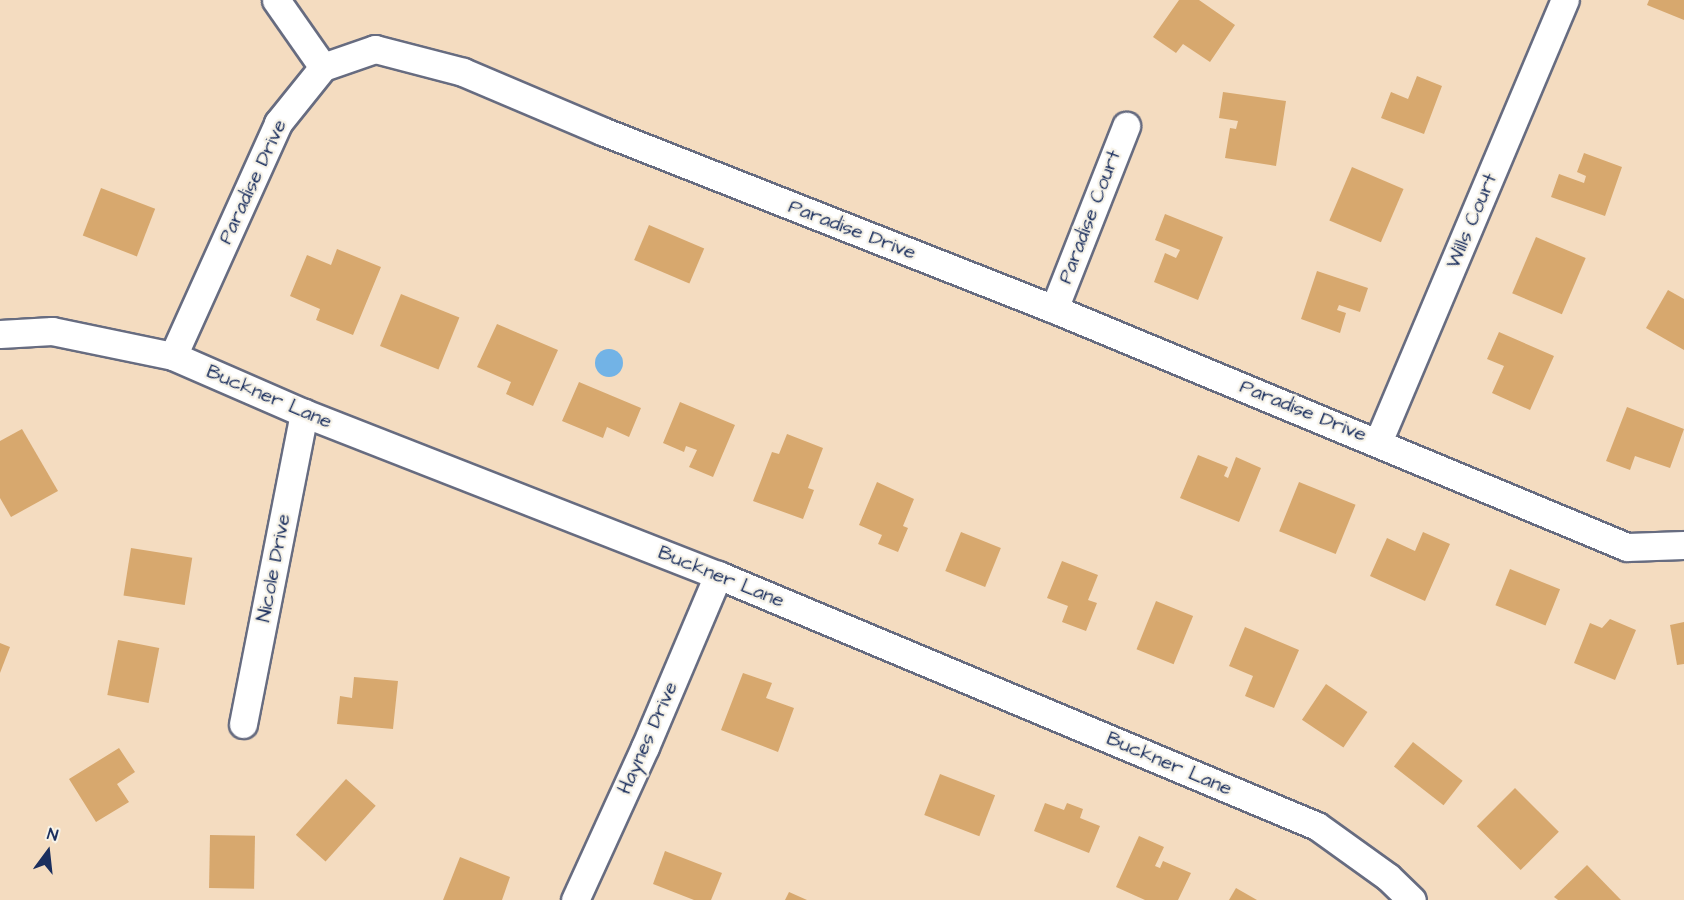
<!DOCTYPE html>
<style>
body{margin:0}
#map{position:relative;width:1684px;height:900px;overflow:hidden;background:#f4dcc0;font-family:"Architects Daughter",sans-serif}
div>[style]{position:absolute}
.water>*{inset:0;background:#72b3e6}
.round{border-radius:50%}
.building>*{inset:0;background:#d7a86e;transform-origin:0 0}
.roads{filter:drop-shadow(2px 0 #676c80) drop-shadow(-2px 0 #676c80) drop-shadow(0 2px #676c80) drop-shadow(0 -2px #676c80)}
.minor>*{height:27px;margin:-13.5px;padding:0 13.5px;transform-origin:13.5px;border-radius:13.5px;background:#fff}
span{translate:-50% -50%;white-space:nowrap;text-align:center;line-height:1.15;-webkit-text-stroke:4.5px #f7f3e8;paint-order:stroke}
.street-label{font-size:20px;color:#1b2f5e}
.north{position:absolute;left:18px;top:822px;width:60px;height:60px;-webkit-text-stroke:4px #f7f3e8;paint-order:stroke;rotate:15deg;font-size:16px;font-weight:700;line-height:24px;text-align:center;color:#1b2f5e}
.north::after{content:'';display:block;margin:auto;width:21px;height:27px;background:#1b2f5e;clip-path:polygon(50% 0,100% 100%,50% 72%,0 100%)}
</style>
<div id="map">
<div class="water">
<i class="round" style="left:595px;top:349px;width:28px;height:28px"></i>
</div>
<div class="building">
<i style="clip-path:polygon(1179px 0,1199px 0,1235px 25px,1210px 62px,1183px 44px,1176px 53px,1153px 37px)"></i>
<i style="clip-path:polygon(1649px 0,1684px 0,1684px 20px,1647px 5px)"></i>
<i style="clip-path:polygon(1417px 76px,1442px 86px,1424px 134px,1381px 118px,1391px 92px,1408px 99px)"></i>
<i style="clip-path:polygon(1223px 92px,1286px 101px,1276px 166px,1225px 158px,1230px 128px,1236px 129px,1238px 121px,1219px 118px)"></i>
<i style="clip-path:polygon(1584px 153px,1622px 167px,1605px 216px,1551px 197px,1559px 174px,1584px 183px,1586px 176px,1577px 172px)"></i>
<i style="left:1352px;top:167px;width:56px;height:58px;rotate:23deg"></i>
<i style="left:101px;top:188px;width:58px;height:51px;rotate:21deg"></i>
<i style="clip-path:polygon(1165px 214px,1223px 237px,1198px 300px,1154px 282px,1165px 253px,1176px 258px,1180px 250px,1155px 240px)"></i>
<i style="left:649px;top:225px;width:60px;height:38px;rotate:23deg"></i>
<i style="left:1536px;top:237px;width:54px;height:61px;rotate:23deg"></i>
<i style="clip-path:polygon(337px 249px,381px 267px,353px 335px,316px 320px,320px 309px,290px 296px,307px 255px,331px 265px)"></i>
<i style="clip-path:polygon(1317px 271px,1368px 288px,1360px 312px,1339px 305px,1337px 310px,1346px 313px,1340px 333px,1301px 319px)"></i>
<i style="clip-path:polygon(1668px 290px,1684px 299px,1684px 350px,1646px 328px)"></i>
<i style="left:401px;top:294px;width:63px;height:56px;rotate:22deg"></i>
<i style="clip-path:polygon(497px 324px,558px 350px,533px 406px,506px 394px,511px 382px,477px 367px)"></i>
<i style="clip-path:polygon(1499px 332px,1554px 356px,1530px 410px,1492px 393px,1504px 366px,1487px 359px)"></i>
<i style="clip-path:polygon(579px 382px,641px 408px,629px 437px,607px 427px,603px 438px,562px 421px)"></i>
<i style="clip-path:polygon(680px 402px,735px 425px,713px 477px,689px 467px,697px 450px,686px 446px,684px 452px,663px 443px)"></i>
<i style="clip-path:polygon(1627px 407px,1684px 429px,1670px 468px,1635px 456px,1630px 470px,1606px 461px)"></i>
<i style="clip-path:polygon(22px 429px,58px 491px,11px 517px,0 498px,0 441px)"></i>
<i style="clip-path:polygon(787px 434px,823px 448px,808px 488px,814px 490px,803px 519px,753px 501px,772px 452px,779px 454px)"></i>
<i style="clip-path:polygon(1198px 455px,1228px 467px,1224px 476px,1228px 478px,1236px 457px,1261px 468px,1239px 522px,1180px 498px)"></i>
<i style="clip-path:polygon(877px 482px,914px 499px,903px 526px,908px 528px,898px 552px,878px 544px,882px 535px,859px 525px)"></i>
<i style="left:1299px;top:482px;width:61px;height:53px;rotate:22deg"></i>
<i style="left:961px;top:532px;width:43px;height:42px;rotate:22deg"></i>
<i style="clip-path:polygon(1423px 532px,1450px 544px,1425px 601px,1370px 576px,1387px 538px,1415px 551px)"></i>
<i style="left:131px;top:548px;width:62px;height:48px;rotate:9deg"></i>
<i style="clip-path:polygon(1062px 561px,1098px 575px,1088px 600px,1097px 603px,1086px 631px,1062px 622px,1068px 606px,1047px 598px)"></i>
<i style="left:1510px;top:569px;width:54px;height:39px;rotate:22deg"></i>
<i style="left:1156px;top:601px;width:40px;height:52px;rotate:22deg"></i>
<i style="clip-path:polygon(1610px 619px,1636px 630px,1615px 680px,1574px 663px,1590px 623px,1602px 628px)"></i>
<i style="clip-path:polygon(1684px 622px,1684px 664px,1677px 665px,1670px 625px)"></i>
<i style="clip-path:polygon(1245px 627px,1299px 650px,1274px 708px,1245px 696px,1253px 676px,1229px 666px)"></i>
<i style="left:118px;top:640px;width:42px;height:56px;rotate:11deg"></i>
<i style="clip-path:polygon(0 643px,10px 647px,0 673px)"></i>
<i style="clip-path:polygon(743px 673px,772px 683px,766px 698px,794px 708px,778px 752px,721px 730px)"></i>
<i style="clip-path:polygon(354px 677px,398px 681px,393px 729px,337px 724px,340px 696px,352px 698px)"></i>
<i style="left:1326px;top:684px;width:50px;height:43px;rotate:34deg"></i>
<i style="left:1413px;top:742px;width:63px;height:31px;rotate:38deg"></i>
<i style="clip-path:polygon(119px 748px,135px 772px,117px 784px,129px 802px,96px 822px,69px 779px)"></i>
<i style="left:940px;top:774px;width:59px;height:44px;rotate:21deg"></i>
<i style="left:346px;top:779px;width:40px;height:75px;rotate:42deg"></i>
<i style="left:1515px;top:788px;width:62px;height:54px;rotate:45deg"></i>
<i style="clip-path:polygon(1045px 803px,1064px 810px,1067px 803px,1083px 809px,1080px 818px,1100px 826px,1089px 853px,1034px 831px)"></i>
<i style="left:210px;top:835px;width:45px;height:53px;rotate:1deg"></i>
<i style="clip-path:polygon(1139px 836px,1164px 847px,1155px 866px,1160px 868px,1163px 861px,1191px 873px,1178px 900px,1145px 900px,1116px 887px)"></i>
<i style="clip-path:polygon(665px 851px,722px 873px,711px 900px,694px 900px,653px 884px)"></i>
<i style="clip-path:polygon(460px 857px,510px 877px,502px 900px,443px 900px)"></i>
<i style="clip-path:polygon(1587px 865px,1621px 900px,1558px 900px,1554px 897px)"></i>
<i style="clip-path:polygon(1236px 888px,1257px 900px,1229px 900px)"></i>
<i style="clip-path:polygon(789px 892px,807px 900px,785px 900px)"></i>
</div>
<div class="roads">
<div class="minor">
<i style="left:276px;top:0;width:82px;rotate:55deg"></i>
<i style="left:1054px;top:309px;width:197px;rotate:-68.5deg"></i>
<i style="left:0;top:334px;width:52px;rotate:-3.3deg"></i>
<i style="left:52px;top:331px;width:124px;rotate:11.7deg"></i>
<i style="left:173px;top:356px;width:143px;rotate:23.5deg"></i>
<i style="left:304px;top:413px;width:445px;rotate:21.4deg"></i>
<i style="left:718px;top:575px;width:649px;rotate:22.74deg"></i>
<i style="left:1317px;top:826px;width:87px;rotate:35.7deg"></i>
<i style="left:1388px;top:877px;width:33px;rotate:44deg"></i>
<i style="left:173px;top:356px;width:256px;rotate:-65.7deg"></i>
<i style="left:278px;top:123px;width:72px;rotate:-51.2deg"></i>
<i style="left:323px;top:67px;width:55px;rotate:-19.1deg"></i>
<i style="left:375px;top:49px;width:91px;rotate:14.6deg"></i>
<i style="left:463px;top:72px;width:151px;rotate:23deg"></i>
<i style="left:602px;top:131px;width:486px;rotate:21.5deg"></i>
<i style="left:1054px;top:309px;width:620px;rotate:22.56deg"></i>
<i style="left:1627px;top:547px;width:57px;rotate:-2deg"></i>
<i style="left:1378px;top:442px;width:480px;rotate:-67.1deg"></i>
<i style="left:243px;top:724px;width:317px;rotate:-78.9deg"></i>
<i style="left:575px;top:900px;width:168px;rotate:-65.4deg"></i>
<i style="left:645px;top:747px;width:187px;rotate:-67deg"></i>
</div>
</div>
<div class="street-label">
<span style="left:253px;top:182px;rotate:-65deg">Paradise Drive</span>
<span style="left:1090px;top:217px;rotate:-69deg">Paradise Court</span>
<span style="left:1472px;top:221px;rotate:-67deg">Wills Court</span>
<span style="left:852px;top:230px;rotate:21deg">Paradise Drive</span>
<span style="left:269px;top:397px;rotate:23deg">Buckner Lane</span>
<span style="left:1303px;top:411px;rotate:22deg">Paradise Drive</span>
<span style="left:274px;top:568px;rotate:-79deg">Nicole Drive</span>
<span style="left:721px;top:577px;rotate:22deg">Buckner Lane</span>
<span style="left:648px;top:738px;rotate:-66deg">Haynes Drive</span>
<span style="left:1169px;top:764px;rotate:23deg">Buckner Lane</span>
</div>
<div class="north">N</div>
</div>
